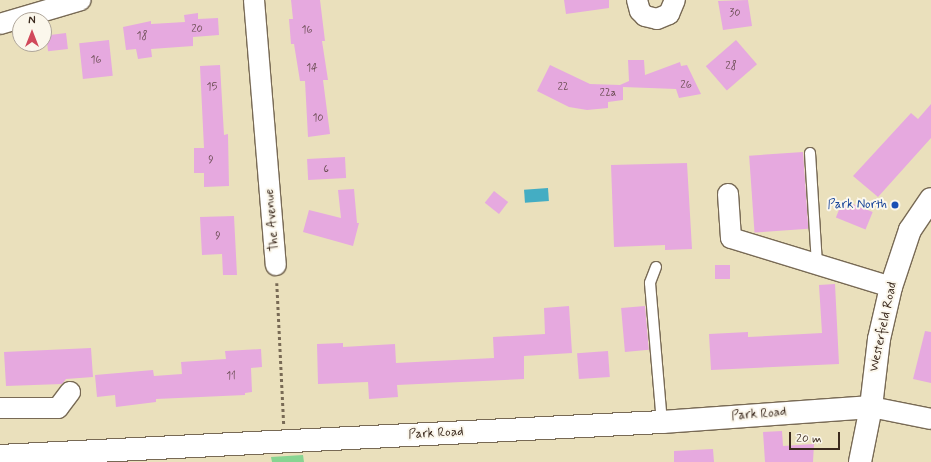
<!DOCTYPE html>
<style>
body{margin:0}
#map{position:relative;width:931px;height:462px;overflow:hidden;background:#eae0bc;font-family:Mynerve,sans-serif}
div>[style]{position:absolute}
.green>*{inset:0;background:#87d491}
.water>*{inset:0;background:#44adc3;transform-origin:0 0}
.building>*{inset:0;background:#e6a9df;transform-origin:0 0}
.path>*{height:2.5px;margin-top:-1.25px;transform-origin:0;background:repeating-linear-gradient(90deg,#786a55 0 3px,transparent 0 6px)}
.roads{filter:drop-shadow(1px 0 #786a55) drop-shadow(-1px 0 #786a55) drop-shadow(0 1px #786a55) drop-shadow(0 -1px #786a55)}
.lane>*{height:10px;margin:-5px;padding:0 5px;transform-origin:5px;border-radius:5px;background:#fff}
.street>*{height:20px;margin:-10px;padding:0 10px;transform-origin:10px;border-radius:10px;background:#fff}
.secondary>*{height:22px;margin:-11px;padding:0 11px;transform-origin:11px;border-radius:11px;background:#fff}
.dots>*{width:11px;height:11px;translate:-50% -50%;box-sizing:border-box;border:2px solid #fbf7ec;border-radius:50%}
span{translate:-50% -50%;white-space:nowrap;text-align:center;line-height:1.15;-webkit-text-stroke:4px #fbf7ec;paint-order:stroke}
.number-label{font-size:11px;color:#664a4e}
.number-label span{-webkit-text-stroke-width:0}
.transit-label{font-size:13px;color:#164399}
.right{translate:-100% -50%;text-align:right}
.street-label{font-size:13px;color:#3b2a1e}
.north{position:absolute;left:12px;top:12px;width:40px;height:40px;box-sizing:border-box;background:#fbf7ec;border:1px solid #aea59a;border-radius:50%;rotate:0deg;font-size:11px;font-weight:700;line-height:16px;text-align:center;color:#3b2a1e}
.north::after{content:'';display:block;margin:auto;width:14px;height:18px;background:#d1495b;clip-path:polygon(50% 0,100% 100%,50% 72%,0 100%)}
.scale{position:absolute;left:789px;top:432px;width:51px;height:18px;box-sizing:border-box;border:2px solid #3b2a1e;border-top:0;padding-left:5px;font-size:12px;line-height:14px;white-space:nowrap;color:#3b2a1e;-webkit-text-stroke:3px #fbf7ec;paint-order:stroke}
</style>
<div id="map">
<div class="green">
<i style="clip-path:polygon(303px 455px,304px 462px,272px 462px,271px 457px)"></i>
</div>
<div class="water">
<i style="left:548px;top:188px;width:13px;height:24px;rotate:86deg"></i>
</div>
<div class="building">
<i style="clip-path:polygon(291px 0,320px 0,325px 41px,322px 41px,328px 80px,323px 80px,330px 134px,308px 137px,305px 81px,300px 81px,294px 44px,291px 44px,289px 19px,293px 19px)"></i>
<i style="clip-path:polygon(564px 0,609px 0,609px 8px,566px 14px)"></i>
<i style="clip-path:polygon(748px 0,752px 26px,723px 30px,718px 1px)"></i>
<i style="clip-path:polygon(198px 13px,198px 19px,218px 18px,219px 35px,193px 37px,193px 46px,151px 49px,152px 57px,138px 59px,136px 49px,126px 50px,123px 27px,151px 21px,151px 24px,185px 22px,184px 15px)"></i>
<i style="left:66px;top:33px;width:16px;height:20px;rotate:83deg"></i>
<i style="left:109px;top:40px;width:36px;height:30px;rotate:84deg"></i>
<i style="left:736px;top:40px;width:32px;height:40px;rotate:49deg"></i>
<i style="clip-path:polygon(628px 60px,644px 60px,645px 75px,680px 62px,681px 66px,687px 65px,701px 94px,679px 98px,676px 89px,623px 87px,623px 100px,608px 102px,608px 108px,587px 110px,569px 107px,537px 91px,550px 65px,590px 84px,620px 85px,629px 81px)"></i>
<i style="clip-path:polygon(220px 65px,224px 135px,228px 134px,229px 186px,204px 187px,204px 173px,194px 173px,194px 148px,204px 148px,200px 66px)"></i>
<i style="clip-path:polygon(931px 104px,931px 138px,878px 197px,853px 176px,911px 113px,918px 119px)"></i>
<i style="left:803px;top:152px;width:77px;height:54px;rotate:86deg"></i>
<i style="left:345px;top:157px;width:21px;height:38px;rotate:87deg"></i>
<i style="clip-path:polygon(687px 163px,692px 249px,665px 250px,665px 245px,614px 247px,611px 165px)"></i>
<i style="clip-path:polygon(354px 189px,357px 223px,359px 223px,353px 246px,303px 232px,309px 210px,341px 218px,338px 190px)"></i>
<i style="left:494px;top:191px;width:18px;height:15px;rotate:38deg"></i>
<i style="left:843px;top:200px;width:32px;height:19px;rotate:22deg"></i>
<i style="clip-path:polygon(234px 216px,237px 275px,223px 275px,222px 254px,202px 255px,200px 217px)"></i>
<i style="left:730px;top:265px;width:14px;height:15px;rotate:90deg"></i>
<i style="clip-path:polygon(835px 284px,839px 364px,711px 370px,709px 334px,748px 332px,748px 337px,822px 333px,819px 285px)"></i>
<i style="clip-path:polygon(569px 306px,572px 353px,524px 356px,524px 379px,397px 385px,398px 397px,369px 399px,368px 382px,318px 384px,317px 344px,343px 343px,343px 347px,395px 344px,396px 363px,494px 358px,493px 337px,545px 334px,544px 308px)"></i>
<i style="left:645px;top:306px;width:44px;height:24px;rotate:85deg"></i>
<i style="clip-path:polygon(925px 331px,931px 332px,931px 383px,913px 379px)"></i>
<i style="clip-path:polygon(91px 348px,93px 377px,66px 379px,62px 384px,6px 386px,4px 352px)"></i>
<i style="clip-path:polygon(261px 349px,262px 367px,251px 368px,252px 392px,245px 393px,245px 395px,156px 399px,156px 402px,116px 407px,115px 395px,97px 397px,95px 375px,153px 370px,154px 376px,182px 374px,181px 362px,226px 359px,225px 351px)"></i>
<i style="left:608px;top:351px;width:26px;height:31px;rotate:86deg"></i>
<i style="clip-path:polygon(782px 431px,783px 446px,814px 444px,813px 462px,765px 462px,763px 432px)"></i>
<i style="clip-path:polygon(713px 449px,714px 462px,674px 462px,674px 451px)"></i>
</div>
<div class="path">
<i style="left:277px;top:283px;width:141px;rotate:87.2deg"></i>
</div>
<div class="roads">
<div class="lane">
<i style="left:810px;top:153px;width:112px;rotate:86.4deg"></i>
<i style="left:656px;top:267px;width:17px;rotate:111deg"></i>
<i style="left:650px;top:283px;width:140px;rotate:85.1deg"></i>
</div>
<div class="street">
<i style="left:254px;top:0;width:266px;rotate:85.3deg"></i>
<i style="left:637px;top:0;width:11px;rotate:75deg"></i>
<i style="left:640px;top:11px;width:7px;rotate:45deg"></i>
<i style="left:645px;top:16px;width:12px;rotate:14deg"></i>
<i style="left:657px;top:19px;width:13px;rotate:-23deg"></i>
<i style="left:669px;top:14px;width:15px;rotate:-67deg"></i>
<i style="left:0;top:24px;width:84px;rotate:-16.5deg"></i>
<i style="left:728px;top:194px;width:44px;rotate:86.1deg"></i>
<i style="left:731px;top:238px;width:167px;rotate:17deg"></i>
<i style="left:871px;top:407px;width:61px;rotate:11.3deg"></i>
<i style="left:0;top:408px;width:58px"></i>
<i style="left:58px;top:408px;width:20px;rotate:-53deg"></i>
</div>
<div class="secondary">
<i style="left:0;top:456px;width:663px;rotate:-2.94deg"></i>
<i style="left:662px;top:422px;width:210px;rotate:-4.1deg"></i>
<i style="left:860px;top:462px;width:56px;rotate:-78.7deg"></i>
<i style="left:871px;top:407px;width:68px;rotate:-83.3deg"></i>
<i style="left:879px;top:339px;width:53px;rotate:-77deg"></i>
<i style="left:891px;top:287px;width:60px;rotate:-71.6deg"></i>
<i style="left:910px;top:230px;width:37px;rotate:-56deg"></i>
</div>
</div>
<div class="dots">
<i style="left:895px;top:205px;background:#1a4fb4"></i>
</div>
<div class="number-label">
<span style="left:735px;top:13px">30</span>
<span style="left:197px;top:29px">20</span>
<span style="left:307px;top:30px">16</span>
<span style="left:142px;top:36px">18</span>
<span style="left:96px;top:60px">16</span>
<span style="left:731px;top:66px">28</span>
<span style="left:312px;top:68px">14</span>
<span style="left:686px;top:85px">26</span>
<span style="left:212px;top:87px">15</span>
<span style="left:563px;top:87px">22</span>
<span style="left:608px;top:93px">22a</span>
<span style="left:318px;top:118px">10</span>
<span style="left:211px;top:160px">9</span>
<span style="left:326px;top:169px">6</span>
<span style="left:218px;top:236px">9</span>
<span style="left:231px;top:376px">11</span>
</div>
<div class="transit-label">
<span class="right" style="left:887px;top:205px">Park North</span>
</div>
<div class="street-label">
<span style="left:273px;top:220px;rotate:-95deg">The Avenue</span>
<span style="left:884px;top:327px;rotate:-78deg">Westerfield Road</span>
<span style="left:759px;top:415px;rotate:-4deg">Park Road</span>
<span style="left:436px;top:434px;rotate:-3deg">Park Road</span>
</div>
<div class="north">N</div>
<div class="scale">20 m</div>
</div>
